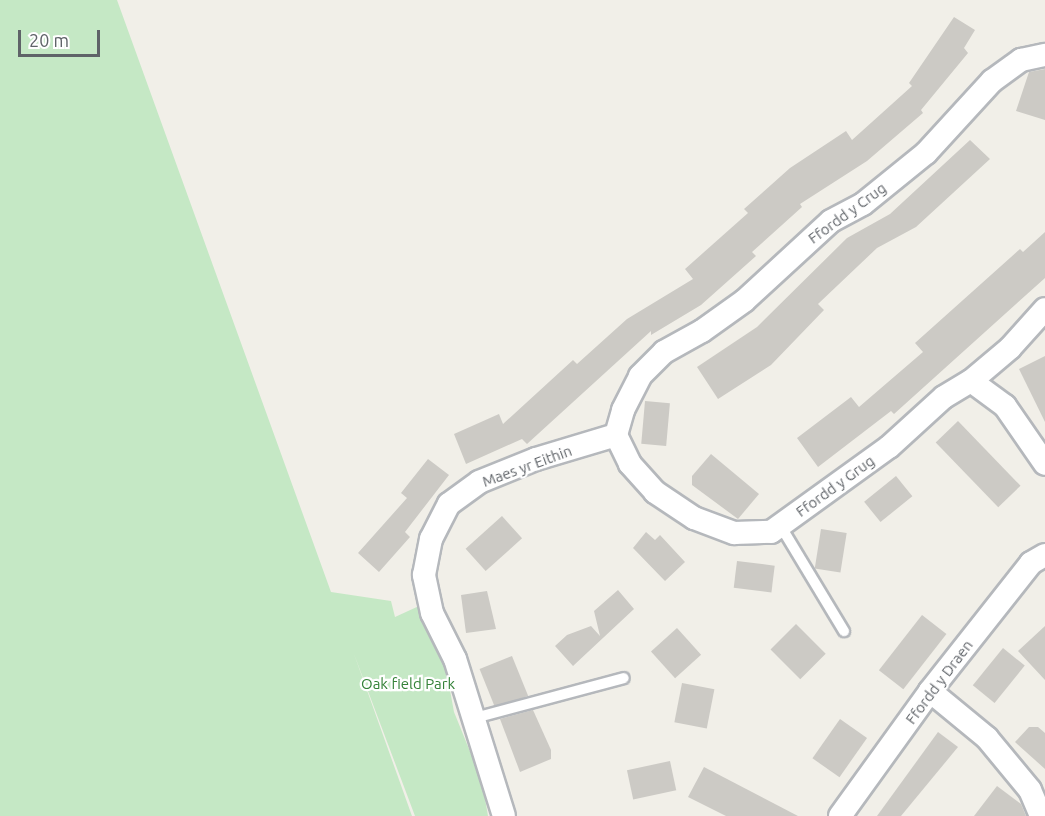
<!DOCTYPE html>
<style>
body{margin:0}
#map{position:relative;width:1045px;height:816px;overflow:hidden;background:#f1efe8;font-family:Ubuntu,sans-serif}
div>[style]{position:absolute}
.green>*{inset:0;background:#c5e8c5}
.building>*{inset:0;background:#cccac5;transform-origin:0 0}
.roads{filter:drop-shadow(2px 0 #b5b8bc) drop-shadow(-2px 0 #b5b8bc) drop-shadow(0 2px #b5b8bc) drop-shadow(0 -2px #b5b8bc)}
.lane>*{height:10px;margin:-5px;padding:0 5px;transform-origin:5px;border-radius:5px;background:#fff}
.street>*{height:22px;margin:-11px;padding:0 11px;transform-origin:11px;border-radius:11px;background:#fff}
span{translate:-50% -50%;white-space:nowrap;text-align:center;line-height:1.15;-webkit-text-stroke:4.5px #fff;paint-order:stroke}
.street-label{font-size:15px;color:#5f6368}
.park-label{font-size:15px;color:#348238}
.scale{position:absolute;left:18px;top:30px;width:82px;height:27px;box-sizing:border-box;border:3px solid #5f6368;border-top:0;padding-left:8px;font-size:18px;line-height:21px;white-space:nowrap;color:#5f6368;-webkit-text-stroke:4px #fff;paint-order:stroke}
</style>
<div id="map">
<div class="green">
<i style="clip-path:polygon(0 0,117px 0,331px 592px,391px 601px,395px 617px,419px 606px,447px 674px,454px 712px,482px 781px,488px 816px,415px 816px,354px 654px,412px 816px,0 816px)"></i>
</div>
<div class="building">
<i style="clip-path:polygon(954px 17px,975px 30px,964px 48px,968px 53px,921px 110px,923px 113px,867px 161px,800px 204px,802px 207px,752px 252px,756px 256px,701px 305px,651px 335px,651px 331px,527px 444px,522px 439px,466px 464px,454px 434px,499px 414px,503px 424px,573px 360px,577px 364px,627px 319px,693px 279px,685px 269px,748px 213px,744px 209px,790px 168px,846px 131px,852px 140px,912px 86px,909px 83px)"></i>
<i style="clip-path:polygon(1045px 69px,1045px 120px,1016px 111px,1029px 72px)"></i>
<i style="clip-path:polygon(970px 140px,990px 159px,916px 227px,877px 248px,818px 304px,824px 310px,771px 365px,718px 399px,697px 367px,757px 327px,847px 238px,890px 214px)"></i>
<i style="clip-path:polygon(1045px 232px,1045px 278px,894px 414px,891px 411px,818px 467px,797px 438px,851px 397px,859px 407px,923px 352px,915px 343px,1020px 249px,1023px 252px)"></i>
<i style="clip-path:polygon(1045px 356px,1045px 422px,1019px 369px)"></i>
<i style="left:645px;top:401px;width:25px;height:43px;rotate:5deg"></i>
<i style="left:958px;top:421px;width:90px;height:31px;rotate:46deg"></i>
<i style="clip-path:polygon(711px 454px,759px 494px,738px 519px,692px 485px,692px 476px)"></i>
<i style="clip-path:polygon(428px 459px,449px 475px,405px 532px,410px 537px,379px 572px,358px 553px,407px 498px,401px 493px)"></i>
<i style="left:896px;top:476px;width:26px;height:41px;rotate:51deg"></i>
<i style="left:502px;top:516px;width:30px;height:49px;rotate:48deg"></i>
<i style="left:821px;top:529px;width:26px;height:40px;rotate:9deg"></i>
<i style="clip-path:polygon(646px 532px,655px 540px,660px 535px,685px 562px,665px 581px,633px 548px)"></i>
<i style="left:737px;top:561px;width:38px;height:27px;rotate:7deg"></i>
<i style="clip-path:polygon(618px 590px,634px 609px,573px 666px,555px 646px,567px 635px,591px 626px,600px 636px,594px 611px)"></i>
<i style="clip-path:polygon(487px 591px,496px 629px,466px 633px,461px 595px)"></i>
<i style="left:922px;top:615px;width:31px;height:70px;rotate:38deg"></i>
<i style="left:796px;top:624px;width:42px;height:36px;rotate:45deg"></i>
<i style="clip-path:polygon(1045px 626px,1045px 680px,1018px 651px)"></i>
<i style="left:677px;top:628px;width:36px;height:35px;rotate:48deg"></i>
<i style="left:1003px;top:648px;width:28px;height:48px;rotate:39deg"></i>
<i style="left:512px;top:656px;width:43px;height:35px;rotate:68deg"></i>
<i style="left:682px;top:683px;width:33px;height:40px;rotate:11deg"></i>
<i style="clip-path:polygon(533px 710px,551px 750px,551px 759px,520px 772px,500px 719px)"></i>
<i style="left:840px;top:719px;width:33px;height:48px;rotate:35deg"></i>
<i style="clip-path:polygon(1029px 727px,1038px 727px,1045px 733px,1045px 769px,1015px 742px)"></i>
<i style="clip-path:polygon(938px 732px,958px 747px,901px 816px,877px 816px)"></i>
<i style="left:670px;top:761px;width:30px;height:44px;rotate:78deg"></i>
<i style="clip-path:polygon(704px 767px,798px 816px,726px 816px,688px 797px)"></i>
<i style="clip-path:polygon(997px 786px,1021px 804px,1026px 816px,974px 816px)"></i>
</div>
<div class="roads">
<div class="lane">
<i style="left:780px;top:525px;width:124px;rotate:58.9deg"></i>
<i style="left:471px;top:719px;width:158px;rotate:-15deg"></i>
</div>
<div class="street">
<i style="left:971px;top:381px;width:42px;rotate:36.3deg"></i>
<i style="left:1005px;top:406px;width:70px;rotate:55.4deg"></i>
<i style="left:616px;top:435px;width:26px;rotate:-74deg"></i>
<i style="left:623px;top:410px;width:38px;rotate:-63deg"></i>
<i style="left:640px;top:376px;width:34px;rotate:-45deg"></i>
<i style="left:664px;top:352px;width:43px;rotate:-28.9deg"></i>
<i style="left:702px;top:331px;width:52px;rotate:-35.5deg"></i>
<i style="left:744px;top:301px;width:118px;rotate:-42.6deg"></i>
<i style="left:831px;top:221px;width:36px;rotate:-28deg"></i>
<i style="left:863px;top:204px;width:81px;rotate:-39deg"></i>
<i style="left:926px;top:153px;width:98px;rotate:-47.5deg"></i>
<i style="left:992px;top:81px;width:36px;rotate:-36deg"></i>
<i style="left:1021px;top:60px;width:25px;rotate:-12deg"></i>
<i style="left:616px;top:435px;width:32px;rotate:64deg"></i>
<i style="left:630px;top:464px;width:38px;rotate:48deg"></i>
<i style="left:655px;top:492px;width:47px;rotate:33.7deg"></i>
<i style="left:694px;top:518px;width:43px;rotate:20.6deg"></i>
<i style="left:734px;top:533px;width:37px;rotate:-2deg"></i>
<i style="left:771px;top:532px;width:145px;rotate:-35.8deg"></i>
<i style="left:889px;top:447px;width:74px;rotate:-42.3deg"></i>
<i style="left:944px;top:397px;width:31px;rotate:-31deg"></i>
<i style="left:971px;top:381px;width:51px;rotate:-40.2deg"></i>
<i style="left:1010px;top:348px;width:52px;rotate:-48.1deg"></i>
<i style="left:930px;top:691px;width:74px;rotate:39.5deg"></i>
<i style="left:987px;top:738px;width:67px;rotate:50.4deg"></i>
<i style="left:1030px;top:790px;width:28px;rotate:67deg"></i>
<i style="left:504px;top:816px;width:164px;rotate:-107.3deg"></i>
<i style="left:455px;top:659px;width:51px;rotate:-116.6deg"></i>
<i style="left:432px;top:613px;width:39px;rotate:-102deg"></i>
<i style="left:424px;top:575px;width:37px;rotate:-79deg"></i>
<i style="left:431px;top:539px;width:39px;rotate:-63deg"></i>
<i style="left:449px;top:504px;width:37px;rotate:-36deg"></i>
<i style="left:479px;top:482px;width:61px;rotate:-22deg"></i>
<i style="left:536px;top:459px;width:84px;rotate:-16.7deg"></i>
<i style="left:840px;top:816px;width:154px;rotate:-54.2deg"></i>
<i style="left:930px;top:691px;width:163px;rotate:-51.7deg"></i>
<i style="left:1031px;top:563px;width:16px;rotate:-30deg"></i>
</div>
</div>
<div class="street-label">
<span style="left:847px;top:213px;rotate:-36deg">Ffordd y Crug</span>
<span style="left:527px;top:466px;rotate:-20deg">Maes yr Eithin</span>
<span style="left:835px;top:486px;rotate:-36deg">Ffordd y Grug</span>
<span style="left:939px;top:682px;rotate:-53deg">Ffordd y Draen</span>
</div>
<div class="park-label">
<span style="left:408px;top:684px">Oak field Park</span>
</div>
<div class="scale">20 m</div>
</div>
